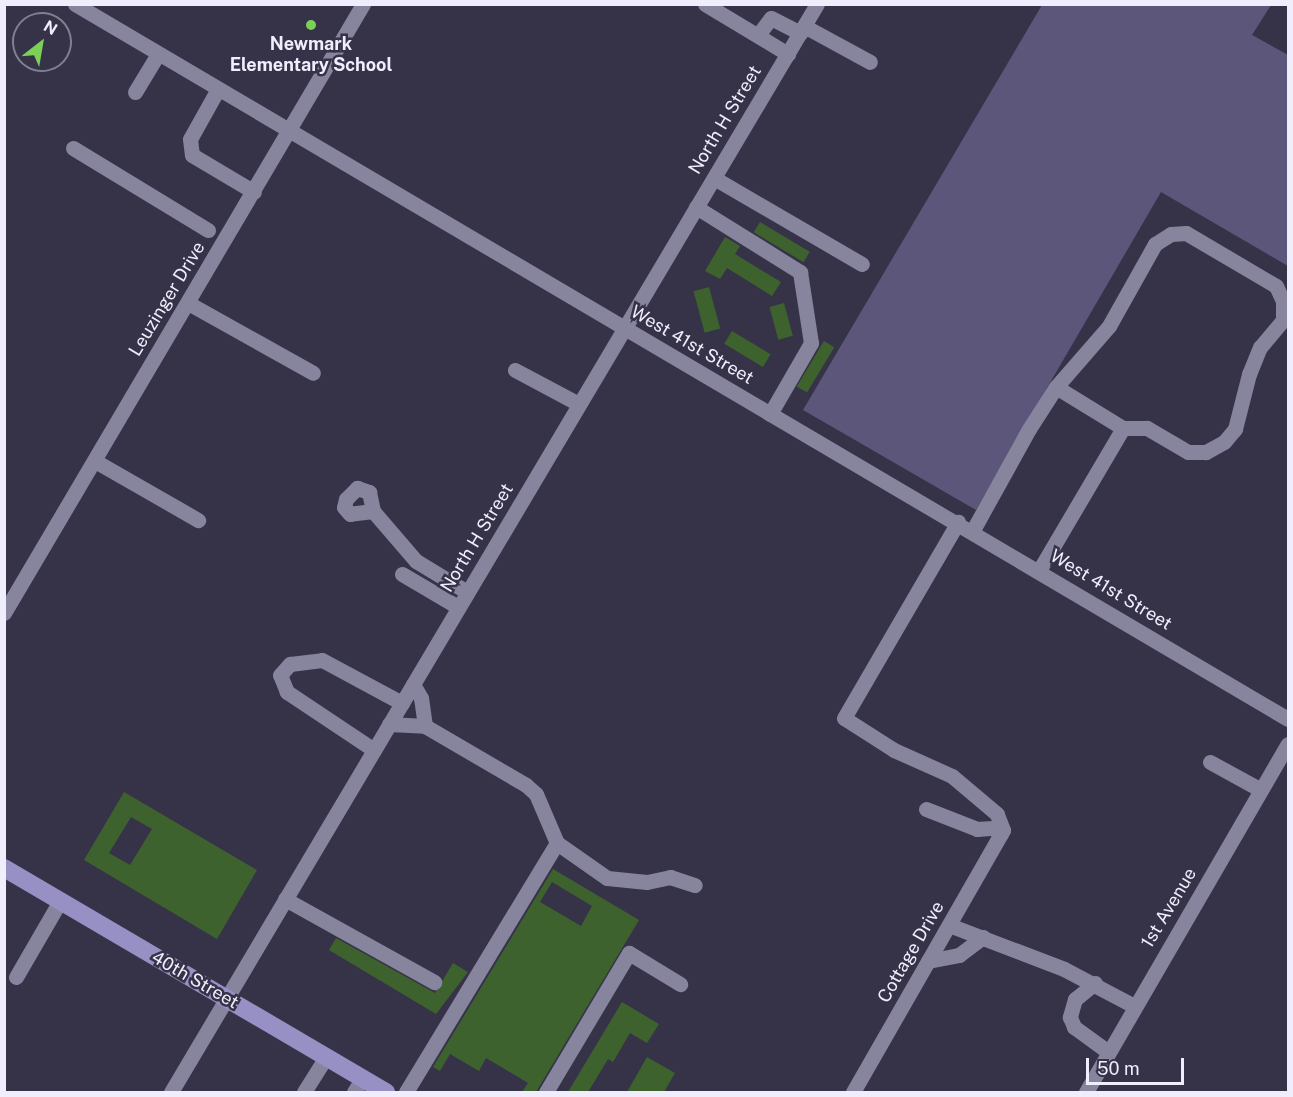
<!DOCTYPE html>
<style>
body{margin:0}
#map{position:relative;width:1293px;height:1097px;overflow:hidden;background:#363349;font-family:"Public Sans",sans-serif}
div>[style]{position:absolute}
.green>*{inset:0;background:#5b567a}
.building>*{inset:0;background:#3d622d;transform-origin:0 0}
.minor>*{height:15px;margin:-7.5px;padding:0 7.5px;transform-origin:7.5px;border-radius:7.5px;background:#87859e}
.major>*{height:18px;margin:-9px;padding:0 9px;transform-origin:9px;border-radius:9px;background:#9790c5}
.dots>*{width:16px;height:16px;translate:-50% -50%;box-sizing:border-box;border:3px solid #363349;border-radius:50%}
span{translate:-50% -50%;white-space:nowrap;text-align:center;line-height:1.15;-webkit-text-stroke:5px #363349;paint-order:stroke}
.poi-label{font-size:18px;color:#f0eefd;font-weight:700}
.street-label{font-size:18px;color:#f0eefd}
.frame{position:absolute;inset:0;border:6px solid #f0eefd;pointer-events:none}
.north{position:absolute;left:12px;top:12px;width:60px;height:60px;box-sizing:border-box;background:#363349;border:2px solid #807e91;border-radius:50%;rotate:31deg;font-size:16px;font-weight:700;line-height:24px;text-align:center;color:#f0eefd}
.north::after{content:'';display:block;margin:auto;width:21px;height:27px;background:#7bd156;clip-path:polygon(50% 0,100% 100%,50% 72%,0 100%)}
.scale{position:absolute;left:1086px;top:1058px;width:98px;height:27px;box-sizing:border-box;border:3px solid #f0eefd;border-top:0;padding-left:8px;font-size:18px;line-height:21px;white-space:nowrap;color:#f0eefd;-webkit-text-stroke:4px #363349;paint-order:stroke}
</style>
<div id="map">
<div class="green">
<i style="clip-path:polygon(1042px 5px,1271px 5px,1252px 35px,1288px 55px,1288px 266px,1161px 192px,976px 510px,803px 410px)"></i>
</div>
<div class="building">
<i style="left:760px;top:222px;width:58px;height:12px;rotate:31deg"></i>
<i style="clip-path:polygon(725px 237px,740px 246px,735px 254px,781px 282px,772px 296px,727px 268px,720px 279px,705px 271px)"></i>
<i style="left:709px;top:287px;width:43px;height:16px;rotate:75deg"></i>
<i style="left:784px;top:303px;width:34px;height:15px;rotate:75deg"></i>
<i style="left:732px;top:331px;width:45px;height:15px;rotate:31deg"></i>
<i style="left:824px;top:341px;width:12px;height:53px;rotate:31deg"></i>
<i style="clip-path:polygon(evenodd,124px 792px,257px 870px,217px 939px,84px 860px,124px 792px,131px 817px,152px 829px,130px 865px,109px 853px,131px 817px)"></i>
<i style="clip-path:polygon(evenodd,553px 869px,639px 920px,536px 1092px,522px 1092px,528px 1083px,486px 1058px,479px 1071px,450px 1054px,440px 1071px,433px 1067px,553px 869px,552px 882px,592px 906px,581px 926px,540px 902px,552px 882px)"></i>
<i style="clip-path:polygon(336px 938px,435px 993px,453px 963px,468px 972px,436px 1014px,329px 950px)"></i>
<i style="clip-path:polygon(622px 1002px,659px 1024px,647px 1043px,630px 1033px,613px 1062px,608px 1059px,588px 1092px,568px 1092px)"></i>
<i style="clip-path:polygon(647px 1057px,675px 1073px,664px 1092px,627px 1092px)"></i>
</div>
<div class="minor">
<i style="left:75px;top:4px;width:1408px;rotate:30.52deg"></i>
<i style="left:705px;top:4px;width:97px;rotate:31.1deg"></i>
<i style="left:804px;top:26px;width:75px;rotate:28.6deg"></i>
<i style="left:758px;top:35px;width:21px;rotate:-53deg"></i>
<i style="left:771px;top:18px;width:33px;rotate:27deg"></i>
<i style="left:218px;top:89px;width:57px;rotate:119.2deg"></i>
<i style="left:190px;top:139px;width:16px;rotate:83deg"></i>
<i style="left:192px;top:155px;width:72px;rotate:30.8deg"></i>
<i style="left:135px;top:92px;width:44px;rotate:-58.8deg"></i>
<i style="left:73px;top:148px;width:158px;rotate:31.3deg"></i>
<i style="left:714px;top:178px;width:171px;rotate:30.2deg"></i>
<i style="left:696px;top:207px;width:123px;rotate:32deg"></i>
<i style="left:800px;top:272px;width:72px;rotate:81.2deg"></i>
<i style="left:811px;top:343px;width:82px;rotate:120deg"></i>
<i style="left:188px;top:303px;width:143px;rotate:29.2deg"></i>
<i style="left:515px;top:370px;width:72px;rotate:28deg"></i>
<i style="left:1056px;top:387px;width:79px;rotate:31.5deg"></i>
<i style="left:95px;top:461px;width:119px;rotate:29.8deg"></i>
<i style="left:373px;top:511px;width:23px;rotate:173deg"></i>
<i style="left:350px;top:514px;width:9px;rotate:-131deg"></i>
<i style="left:344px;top:507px;width:8px;rotate:-76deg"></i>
<i style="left:346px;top:499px;width:16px;rotate:-45deg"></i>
<i style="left:357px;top:488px;width:13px;rotate:18deg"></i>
<i style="left:369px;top:492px;width:19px;rotate:78deg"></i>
<i style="left:373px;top:511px;width:66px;rotate:49.3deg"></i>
<i style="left:416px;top:561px;width:60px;rotate:31.3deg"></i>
<i style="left:973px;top:530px;width:115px;rotate:-61deg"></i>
<i style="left:1029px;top:429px;width:50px;rotate:-57.3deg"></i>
<i style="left:1056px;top:387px;width:81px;rotate:-49deg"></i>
<i style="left:1109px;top:326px;width:94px;rotate:-60.7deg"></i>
<i style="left:1155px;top:244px;width:19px;rotate:-32deg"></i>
<i style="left:1171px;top:234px;width:15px;rotate:-4deg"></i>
<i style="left:1186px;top:233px;width:104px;rotate:30.5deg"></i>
<i style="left:1276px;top:286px;width:17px;rotate:65deg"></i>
<i style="left:1283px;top:301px;width:19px;rotate:90deg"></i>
<i style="left:1283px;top:320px;width:35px;rotate:130deg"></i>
<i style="left:1260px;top:347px;width:29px;rotate:112deg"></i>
<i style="left:1249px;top:374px;width:57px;rotate:104.3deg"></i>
<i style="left:1235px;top:429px;width:17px;rotate:130deg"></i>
<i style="left:1224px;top:442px;width:21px;rotate:151deg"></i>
<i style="left:1206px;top:452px;width:18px;rotate:180deg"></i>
<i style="left:1188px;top:452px;width:48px;rotate:-149.7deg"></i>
<i style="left:1147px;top:428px;width:24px;rotate:180deg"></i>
<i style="left:1123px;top:428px;width:164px;rotate:120.5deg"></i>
<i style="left:402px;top:574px;width:65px;rotate:30.5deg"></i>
<i style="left:4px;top:613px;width:707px;rotate:-59.48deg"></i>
<i style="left:389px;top:724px;width:36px;rotate:3deg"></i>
<i style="left:425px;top:726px;width:28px;rotate:-98deg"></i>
<i style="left:421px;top:698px;width:16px;rotate:-120deg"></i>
<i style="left:425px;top:726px;width:117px;rotate:30.3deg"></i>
<i style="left:526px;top:785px;width:13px;rotate:42deg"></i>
<i style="left:536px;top:794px;width:53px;rotate:66.8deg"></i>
<i style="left:557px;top:843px;width:61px;rotate:35deg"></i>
<i style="left:607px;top:878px;width:40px;rotate:5.7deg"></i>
<i style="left:647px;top:882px;width:24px;rotate:-12deg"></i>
<i style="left:670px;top:877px;width:26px;rotate:18deg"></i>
<i style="left:374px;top:750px;width:105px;rotate:-146.3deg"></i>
<i style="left:287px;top:692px;width:18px;rotate:-112deg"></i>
<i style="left:280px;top:675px;width:15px;rotate:-48deg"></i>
<i style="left:290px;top:664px;width:32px;rotate:-7deg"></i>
<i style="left:322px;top:660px;width:91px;rotate:28.3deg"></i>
<i style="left:1210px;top:762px;width:58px;rotate:28.8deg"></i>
<i style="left:926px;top:809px;width:55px;rotate:21.4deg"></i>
<i style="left:977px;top:829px;width:16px;rotate:-4deg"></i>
<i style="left:993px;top:828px;width:10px;rotate:37deg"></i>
<i style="left:285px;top:899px;width:171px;rotate:29.1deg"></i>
<i style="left:949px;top:925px;width:123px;rotate:20.9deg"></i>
<i style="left:1064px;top:969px;width:79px;rotate:27.9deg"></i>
<i style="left:928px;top:961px;width:32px;rotate:-11deg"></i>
<i style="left:959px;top:955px;width:30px;rotate:-37deg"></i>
<i style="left:16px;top:977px;width:88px;rotate:-59.9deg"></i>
<i style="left:1095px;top:983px;width:26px;rotate:141deg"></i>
<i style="left:1075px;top:999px;width:19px;rotate:106deg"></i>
<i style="left:1070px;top:1017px;width:11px;rotate:68deg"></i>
<i style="left:1074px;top:1027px;width:41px;rotate:36deg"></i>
<i style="left:171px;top:1092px;width:1265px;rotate:-59.3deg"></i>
<i style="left:304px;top:1092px;width:41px;rotate:-57.8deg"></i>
<i style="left:354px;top:1092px;width:15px;rotate:-58deg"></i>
<i style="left:406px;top:1092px;width:291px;rotate:-58.8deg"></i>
<i style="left:546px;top:1092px;width:162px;rotate:-59.2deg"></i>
<i style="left:629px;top:953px;width:60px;rotate:31.3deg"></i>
<i style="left:853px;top:1092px;width:302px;rotate:-60.2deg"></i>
<i style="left:1003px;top:830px;width:17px;rotate:-111deg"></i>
<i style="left:997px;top:814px;width:59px;rotate:-139.8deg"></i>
<i style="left:952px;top:776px;width:64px;rotate:-155.9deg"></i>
<i style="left:894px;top:750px;width:59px;rotate:-147.4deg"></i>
<i style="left:844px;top:718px;width:227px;rotate:-59.8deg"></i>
<i style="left:1086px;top:1092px;width:402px;rotate:-59.9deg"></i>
</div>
<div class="major">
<i style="left:4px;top:868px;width:443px;rotate:30.4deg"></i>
</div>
<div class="dots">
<i style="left:311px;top:25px;background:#7bd156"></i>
</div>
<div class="poi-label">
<span style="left:311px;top:55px">Newmark<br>Elementary School</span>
</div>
<div class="street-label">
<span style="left:725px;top:120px;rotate:-59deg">North H Street</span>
<span style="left:167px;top:299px;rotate:-59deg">Leuzinger Drive</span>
<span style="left:692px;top:345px;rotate:30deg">West 41st Street</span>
<span style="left:477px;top:538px;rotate:-59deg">North H Street</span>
<span style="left:1111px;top:590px;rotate:31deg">West 41st Street</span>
<span style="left:1169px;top:908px;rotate:-59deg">1st Avenue</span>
<span style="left:911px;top:952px;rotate:-60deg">Cottage Drive</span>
<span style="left:195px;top:980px;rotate:30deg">40th Street</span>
</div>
<div class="frame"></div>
<div class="north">N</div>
<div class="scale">50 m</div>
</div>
